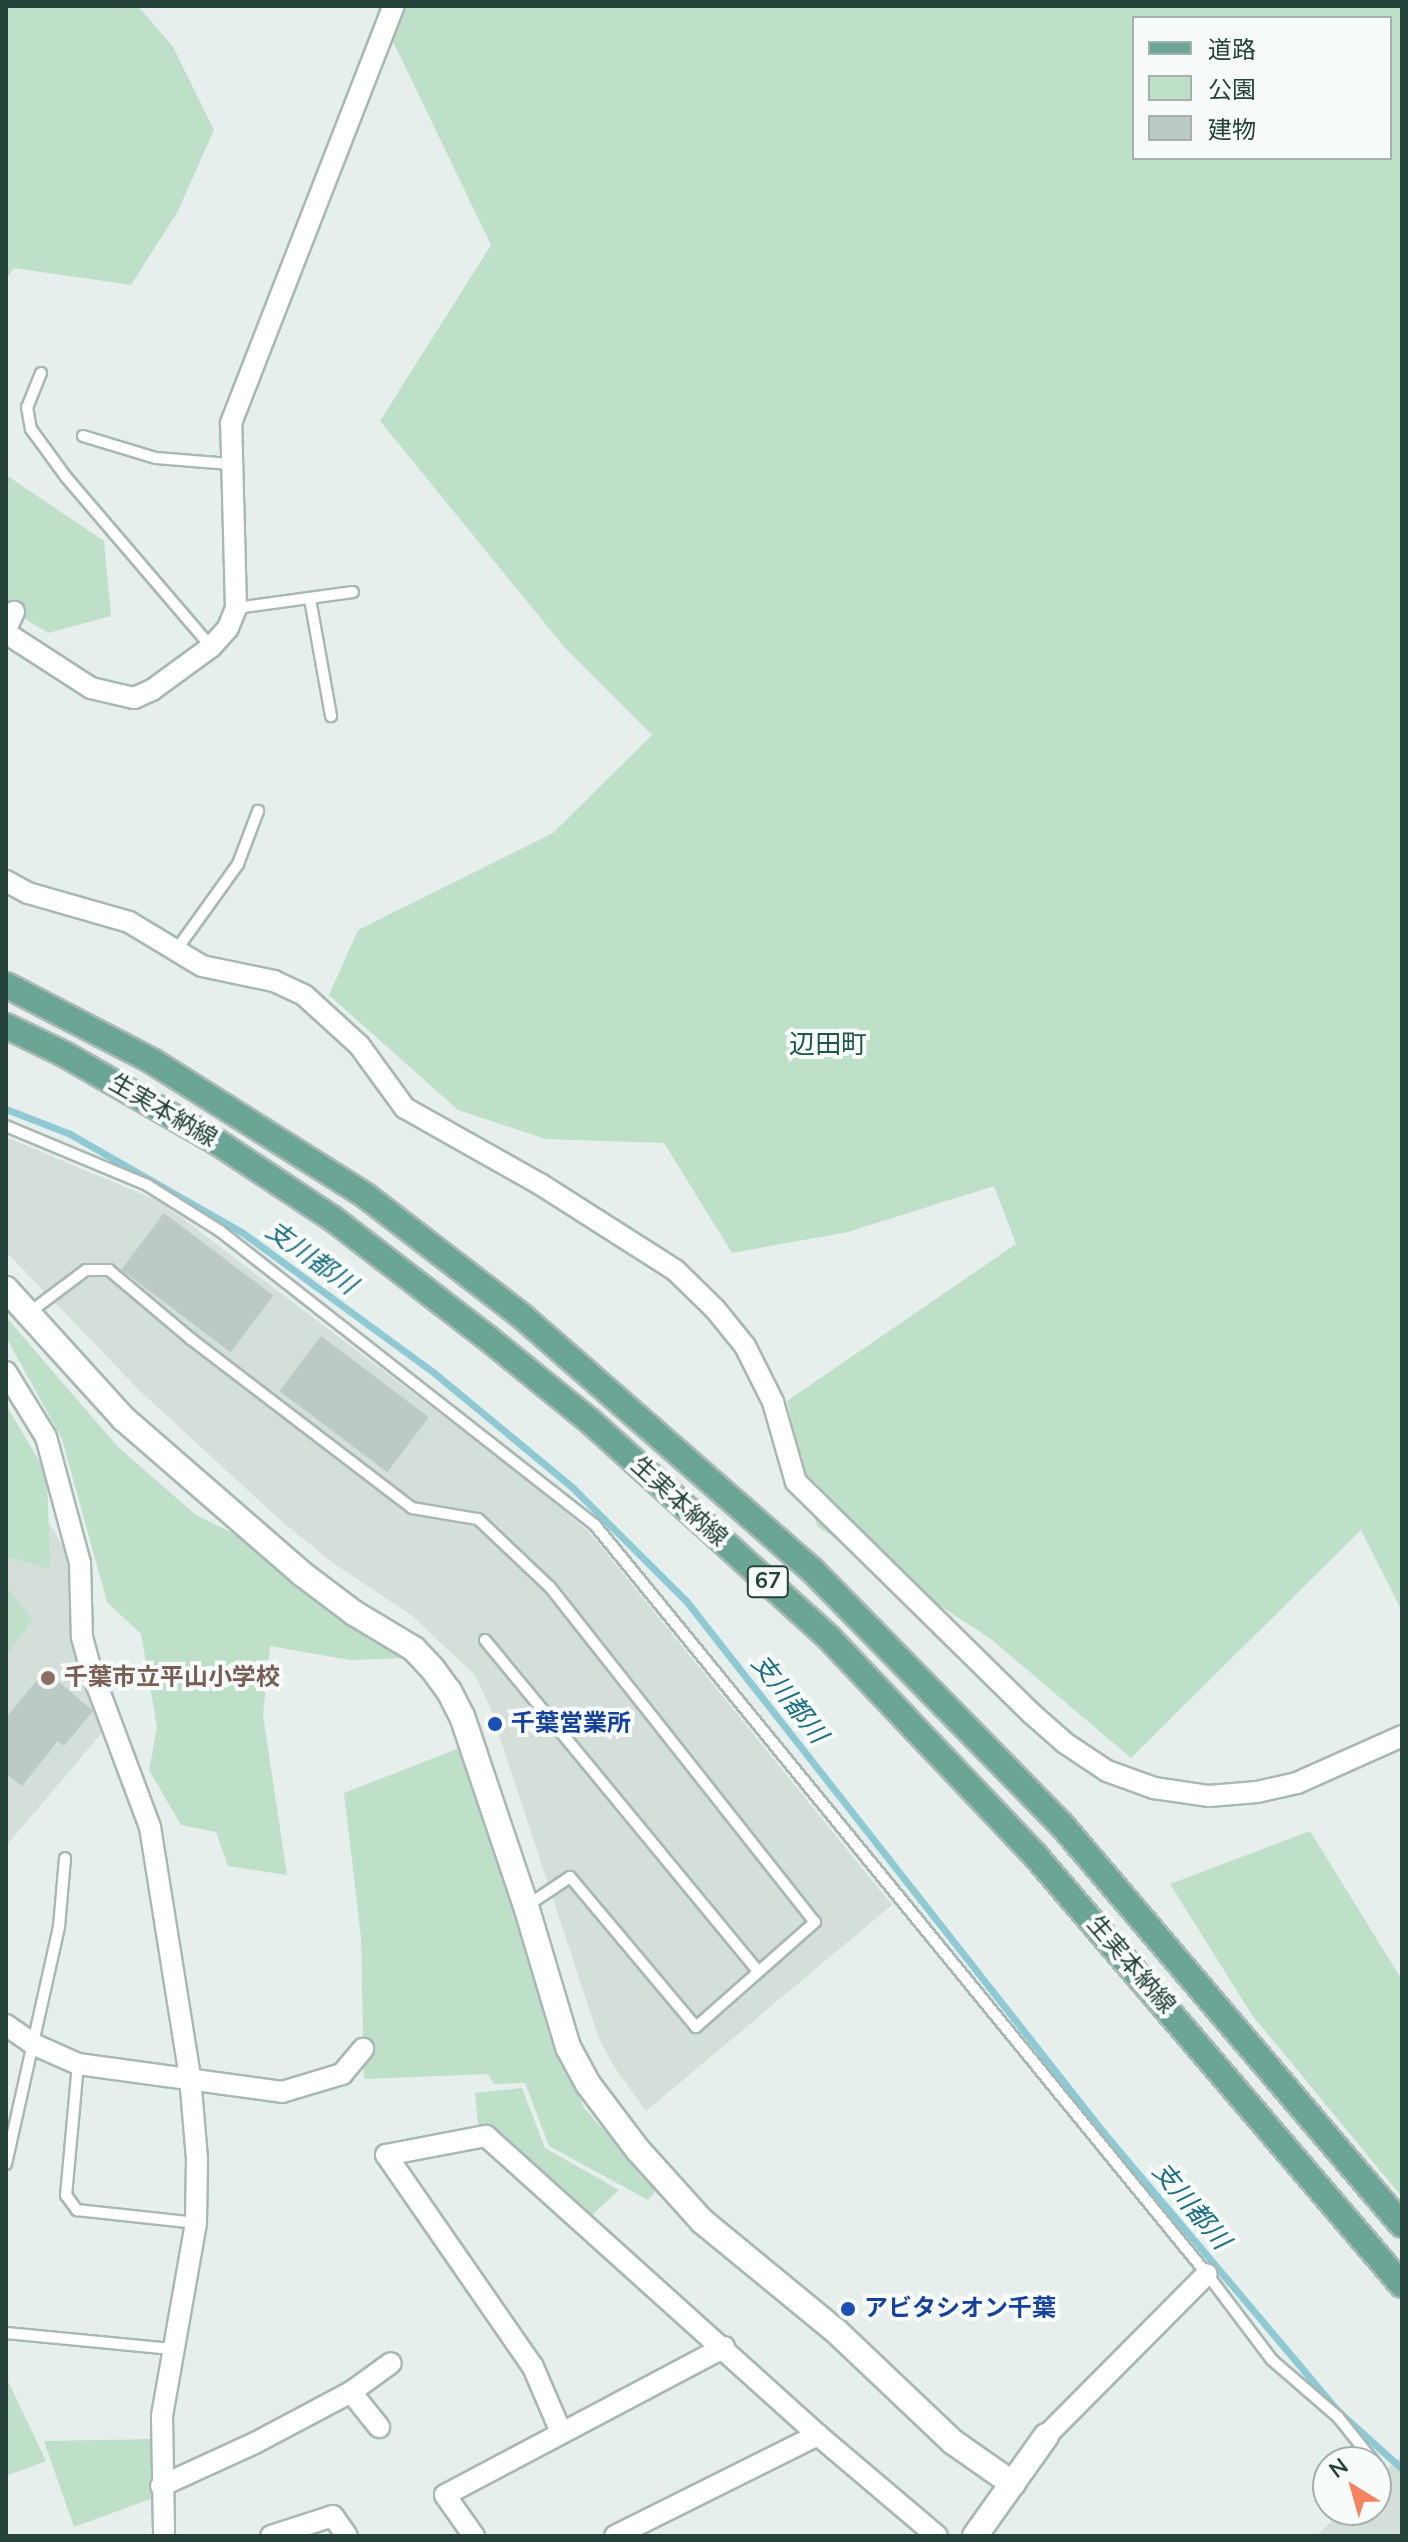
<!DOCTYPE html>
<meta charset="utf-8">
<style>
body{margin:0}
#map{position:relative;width:1408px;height:2542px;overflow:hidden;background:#e6efeb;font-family:"Nunito Sans","Noto Sans JP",sans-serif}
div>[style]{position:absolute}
.built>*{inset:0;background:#d4dfda}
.green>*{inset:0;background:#bfe0c8}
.stream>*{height:7px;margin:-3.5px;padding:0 3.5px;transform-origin:3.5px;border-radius:3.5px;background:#8ec9d4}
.building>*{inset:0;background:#bbcac4;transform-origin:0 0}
.roads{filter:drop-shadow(2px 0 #a8b8b2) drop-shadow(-2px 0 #a8b8b2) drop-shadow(0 2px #a8b8b2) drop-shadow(0 -2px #a8b8b2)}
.service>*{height:10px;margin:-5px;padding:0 5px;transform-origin:5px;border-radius:5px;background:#fff}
.minor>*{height:20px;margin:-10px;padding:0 10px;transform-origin:10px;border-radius:10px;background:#fff}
.tertiary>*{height:24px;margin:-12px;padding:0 12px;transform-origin:12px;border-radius:12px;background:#fff}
.primary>*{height:24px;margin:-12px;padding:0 12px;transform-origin:12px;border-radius:12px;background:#6aa596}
.dots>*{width:22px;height:22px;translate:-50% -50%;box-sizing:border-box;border:4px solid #f7fbf9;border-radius:50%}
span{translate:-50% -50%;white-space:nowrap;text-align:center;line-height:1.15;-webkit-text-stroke:8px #f7fbf9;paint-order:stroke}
.shield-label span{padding:2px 6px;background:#f7fbf9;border:2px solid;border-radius:6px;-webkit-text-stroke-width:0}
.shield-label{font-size:22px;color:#24423a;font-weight:700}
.street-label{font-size:24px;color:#24423a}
.education-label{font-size:24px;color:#785e54;font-weight:700}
.left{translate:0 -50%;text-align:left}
.transit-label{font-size:24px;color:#164399;font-weight:700}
.neighbourhood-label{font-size:26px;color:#1f5548}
.water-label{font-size:26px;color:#1c6f80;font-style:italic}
.frame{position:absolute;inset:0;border:8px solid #24423a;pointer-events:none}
.legend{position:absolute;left:1132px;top:16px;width:260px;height:144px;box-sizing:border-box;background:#f7fbf9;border:2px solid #a3b1ad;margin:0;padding:10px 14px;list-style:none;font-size:24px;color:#24423a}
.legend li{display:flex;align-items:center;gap:16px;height:40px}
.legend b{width:40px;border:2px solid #a3b1ad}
.north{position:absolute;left:1312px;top:2446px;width:80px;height:80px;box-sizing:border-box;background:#f7fbf9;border:2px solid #a3b1ad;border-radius:50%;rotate:323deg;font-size:22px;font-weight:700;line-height:32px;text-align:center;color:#24423a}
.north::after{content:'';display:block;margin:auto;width:28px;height:36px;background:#f4845f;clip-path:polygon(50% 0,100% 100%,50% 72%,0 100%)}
</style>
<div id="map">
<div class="built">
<i style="clip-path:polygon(6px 1137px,161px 1202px,527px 1480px,590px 1533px,892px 1905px,646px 2111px,615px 2068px,599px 2039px,490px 1707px,474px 1674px,411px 1615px,333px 1563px,279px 1519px,142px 1393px,6px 1252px)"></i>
<i style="clip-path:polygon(6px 1449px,74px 1565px,106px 1728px,6px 1846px)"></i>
<i style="clip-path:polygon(1402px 2455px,1402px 2536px,1316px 2536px,1344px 2510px,1376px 2510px,1376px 2480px)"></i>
</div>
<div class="green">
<i style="clip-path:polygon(6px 6px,138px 6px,173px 47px,214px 130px,178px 211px,131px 285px,14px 268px,6px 279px)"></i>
<i style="clip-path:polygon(evenodd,376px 6px,1402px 6px,1402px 1611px,1361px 1530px,1131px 1758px,991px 1639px,817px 1526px,787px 1401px,1016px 1244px,994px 1186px,848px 1232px,732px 1253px,664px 1143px,546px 1139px,458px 1110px,329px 995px,358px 930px,553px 833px,652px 735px,565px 648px,380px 421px,491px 245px,376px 6px,1134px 18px,1390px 18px,1390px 158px,1134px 158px,1134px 18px)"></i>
<i style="clip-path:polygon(6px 475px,104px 541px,111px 616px,48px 633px,6px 607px)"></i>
<i style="clip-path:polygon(6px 1317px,118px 1447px,196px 1515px,310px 1571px,408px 1658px,350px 1660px,270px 1646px,263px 1715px,287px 1875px,228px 1866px,216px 1832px,181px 1825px,149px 1770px,157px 1727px,141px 1634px,107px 1602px,62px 1439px,6px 1337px)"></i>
<i style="clip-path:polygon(6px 1405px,47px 1474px,50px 1569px,6px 1556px)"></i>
<i style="clip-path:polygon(6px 1587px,33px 1620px,6px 1655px)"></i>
<i style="clip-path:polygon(462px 1747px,537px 1982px,584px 2108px,657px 2189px,648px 2200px,549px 2146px,525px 2083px,494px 2084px,488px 2074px,364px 2079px,361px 1938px,344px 1793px)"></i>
<i style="clip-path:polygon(1310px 1831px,1402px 1980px,1402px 2197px,1252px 2015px,1170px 1884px)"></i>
<i style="clip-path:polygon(522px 2088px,545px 2148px,619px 2190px,589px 2218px,479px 2133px,475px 2093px)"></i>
<i style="clip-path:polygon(6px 2377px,46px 2461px,6px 2476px)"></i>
<i style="clip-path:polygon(157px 2439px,156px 2497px,74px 2527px,44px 2441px)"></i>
</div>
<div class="stream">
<i style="left:6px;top:1109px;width:69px;rotate:21.3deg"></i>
<i style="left:70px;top:1134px;width:199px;rotate:29.8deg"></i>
<i style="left:243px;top:1233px;width:235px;rotate:36.2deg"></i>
<i style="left:433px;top:1372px;width:182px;rotate:39.6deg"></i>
<i style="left:573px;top:1488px;width:161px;rotate:45deg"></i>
<i style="left:687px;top:1602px;width:674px;rotate:51.87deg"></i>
<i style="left:1103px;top:2132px;width:363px;rotate:49.9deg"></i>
<i style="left:1337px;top:2410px;width:88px;rotate:42.2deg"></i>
</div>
<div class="building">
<i style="left:164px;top:1213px;width:137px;height:71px;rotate:37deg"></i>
<i style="left:321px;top:1336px;width:135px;height:69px;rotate:37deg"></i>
<i style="clip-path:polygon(45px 1670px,93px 1711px,64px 1746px,58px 1741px,22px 1786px,6px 1774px,6px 1718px)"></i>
</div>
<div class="roads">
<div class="service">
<i style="left:41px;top:373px;width:37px;rotate:112deg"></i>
<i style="left:27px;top:407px;width:22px;rotate:80deg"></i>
<i style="left:31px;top:429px;width:59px;rotate:53.9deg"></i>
<i style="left:66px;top:477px;width:223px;rotate:49.5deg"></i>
<i style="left:83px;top:436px;width:76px;rotate:16.8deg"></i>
<i style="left:156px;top:458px;width:74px;rotate:4.6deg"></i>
<i style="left:310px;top:599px;width:119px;rotate:79.8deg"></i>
<i style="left:236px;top:608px;width:118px;rotate:-7.8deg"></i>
<i style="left:177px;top:949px;width:105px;rotate:-54.3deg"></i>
<i style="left:238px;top:864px;width:57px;rotate:-69.3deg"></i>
<i style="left:6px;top:1126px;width:153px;rotate:22.7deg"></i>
<i style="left:147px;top:1185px;width:86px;rotate:32.2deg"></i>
<i style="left:220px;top:1231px;width:477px;rotate:38.1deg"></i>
<i style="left:595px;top:1525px;width:967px;rotate:50.75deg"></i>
<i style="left:1207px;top:2274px;width:108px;rotate:52.9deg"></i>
<i style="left:1272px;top:2360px;width:87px;rotate:40.8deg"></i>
<i style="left:1338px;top:2417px;width:58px;rotate:51.3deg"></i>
<i style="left:30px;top:1312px;width:70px;rotate:-36.9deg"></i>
<i style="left:86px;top:1270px;width:23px"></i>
<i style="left:109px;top:1270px;width:107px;rotate:40.1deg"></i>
<i style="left:191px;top:1339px;width:278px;rotate:37.4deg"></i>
<i style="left:412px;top:1508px;width:67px;rotate:9.5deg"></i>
<i style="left:478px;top:1519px;width:99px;rotate:43.4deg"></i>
<i style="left:550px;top:1587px;width:427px;rotate:51.7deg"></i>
<i style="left:815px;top:1922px;width:159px;rotate:138.6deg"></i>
<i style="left:696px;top:2027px;width:196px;rotate:-130deg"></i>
<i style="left:570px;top:1877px;width:50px;rotate:146.3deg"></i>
<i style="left:485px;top:1640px;width:430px;rotate:50.5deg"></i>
<i style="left:78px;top:2064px;width:132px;rotate:95.2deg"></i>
<i style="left:66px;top:2195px;width:19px;rotate:54deg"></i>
<i style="left:77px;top:2210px;width:120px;rotate:6.2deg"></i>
<i style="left:6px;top:2164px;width:243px;rotate:-77.4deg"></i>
<i style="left:59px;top:1927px;width:69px;rotate:-85deg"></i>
<i style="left:6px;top:2333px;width:167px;rotate:5.5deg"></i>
</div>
<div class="minor">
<i style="left:6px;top:629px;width:19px;rotate:-65deg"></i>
<i style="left:6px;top:633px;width:101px;rotate:32.9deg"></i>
<i style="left:91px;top:688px;width:44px;rotate:13.1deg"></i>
<i style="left:134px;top:698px;width:20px;rotate:-24deg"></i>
<i style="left:152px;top:690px;width:73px;rotate:-36.1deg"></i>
<i style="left:211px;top:647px;width:25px;rotate:-48deg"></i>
<i style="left:228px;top:628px;width:22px;rotate:-68deg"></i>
<i style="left:236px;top:608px;width:185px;rotate:-91.5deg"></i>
<i style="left:231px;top:423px;width:448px;rotate:-68.7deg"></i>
<i style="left:6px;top:881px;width:25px;rotate:29deg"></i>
<i style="left:28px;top:893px;width:105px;rotate:16deg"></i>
<i style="left:129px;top:922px;width:85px;rotate:31.1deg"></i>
<i style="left:202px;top:966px;width:74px;rotate:11.8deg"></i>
<i style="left:274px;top:981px;width:33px;rotate:25deg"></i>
<i style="left:304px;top:995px;width:74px;rotate:42.3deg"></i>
<i style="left:359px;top:1045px;width:78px;rotate:53.9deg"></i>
<i style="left:405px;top:1108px;width:155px;rotate:29.4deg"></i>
<i style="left:540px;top:1184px;width:160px;rotate:32.5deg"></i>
<i style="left:675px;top:1270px;width:56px;rotate:44.3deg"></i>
<i style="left:715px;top:1309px;width:48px;rotate:51deg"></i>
<i style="left:745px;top:1346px;width:63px;rotate:63.4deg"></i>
<i style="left:773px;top:1402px;width:83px;rotate:74deg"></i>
<i style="left:796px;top:1482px;width:330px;rotate:44.5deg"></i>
<i style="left:1031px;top:1713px;width:45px;rotate:41.4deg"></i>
<i style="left:1065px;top:1743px;width:50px;rotate:33.7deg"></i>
<i style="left:1107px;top:1771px;width:50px;rotate:19.9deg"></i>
<i style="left:1154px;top:1788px;width:56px;rotate:8.3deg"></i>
<i style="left:1209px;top:1796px;width:48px;rotate:-4.8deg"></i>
<i style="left:1257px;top:1792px;width:41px;rotate:-12.7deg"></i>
<i style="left:1297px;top:1783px;width:115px;rotate:-24.1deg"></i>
<i style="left:6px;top:1372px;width:76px;rotate:58.4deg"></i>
<i style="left:46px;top:1437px;width:131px;rotate:74.9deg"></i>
<i style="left:80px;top:1563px;width:74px;rotate:88.5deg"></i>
<i style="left:82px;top:1637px;width:28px;rotate:75deg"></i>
<i style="left:89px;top:1664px;width:174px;rotate:69.5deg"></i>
<i style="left:150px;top:1827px;width:253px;rotate:80.9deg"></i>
<i style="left:190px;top:2077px;width:82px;rotate:85.1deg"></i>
<i style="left:197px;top:2159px;width:64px;rotate:90.9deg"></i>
<i style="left:196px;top:2223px;width:196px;rotate:100deg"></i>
<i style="left:162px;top:2416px;width:120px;rotate:89deg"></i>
<i style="left:6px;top:2025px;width:33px;rotate:35deg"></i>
<i style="left:33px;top:2044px;width:49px;rotate:24deg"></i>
<i style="left:78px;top:2064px;width:206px;rotate:7.8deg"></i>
<i style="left:282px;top:2092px;width:63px;rotate:-16.7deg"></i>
<i style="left:342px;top:2074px;width:33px;rotate:-50deg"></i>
<i style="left:351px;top:2392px;width:45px;rotate:51.3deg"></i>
<i style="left:561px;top:2432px;width:71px;rotate:-113.3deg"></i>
<i style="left:533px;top:2367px;width:258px;rotate:-124.7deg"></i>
<i style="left:386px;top:2155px;width:102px;rotate:-10.8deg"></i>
<i style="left:486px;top:2136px;width:447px;rotate:42deg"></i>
<i style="left:818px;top:2435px;width:156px;rotate:40.3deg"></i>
<i style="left:1046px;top:2436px;width:228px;rotate:-45.2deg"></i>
<i style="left:161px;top:2486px;width:103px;rotate:-24.6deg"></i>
<i style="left:255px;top:2443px;width:109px;rotate:-28deg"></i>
<i style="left:351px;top:2392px;width:49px;rotate:-35.9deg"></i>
<i style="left:271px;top:2536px;width:65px;rotate:-17.9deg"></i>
<i style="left:333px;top:2516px;width:24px;rotate:55deg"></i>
<i style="left:474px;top:2536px;width:50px;rotate:-125.3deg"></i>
<i style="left:445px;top:2495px;width:316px;rotate:-27.9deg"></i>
<i style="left:615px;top:2536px;width:227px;rotate:-26.5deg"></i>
</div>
<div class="tertiary">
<i style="left:6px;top:1289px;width:176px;rotate:47.8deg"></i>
<i style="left:124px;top:1419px;width:235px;rotate:41deg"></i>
<i style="left:301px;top:1573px;width:66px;rotate:37deg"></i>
<i style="left:354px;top:1613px;width:70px;rotate:31deg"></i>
<i style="left:414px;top:1649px;width:26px;rotate:47deg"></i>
<i style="left:432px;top:1668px;width:29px;rotate:54deg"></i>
<i style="left:449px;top:1691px;width:28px;rotate:63deg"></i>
<i style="left:462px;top:1716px;width:200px;rotate:71.4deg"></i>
<i style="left:526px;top:1906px;width:147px;rotate:73.4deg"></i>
<i style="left:568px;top:2047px;width:42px;rotate:61.6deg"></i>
<i style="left:588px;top:2084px;width:83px;rotate:52.9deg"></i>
<i style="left:638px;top:2150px;width:96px;rotate:48deg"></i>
<i style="left:702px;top:2221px;width:173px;rotate:39.4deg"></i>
<i style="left:836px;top:2331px;width:161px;rotate:43.5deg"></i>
<i style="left:953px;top:2442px;width:73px;rotate:35deg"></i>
<i style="left:975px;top:2536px;width:123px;rotate:-54.6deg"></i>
</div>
<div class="primary">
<i style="left:6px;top:985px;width:165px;rotate:27.5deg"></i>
<i style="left:152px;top:1061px;width:253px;rotate:32.2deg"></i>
<i style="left:366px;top:1196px;width:198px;rotate:37.6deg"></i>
<i style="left:523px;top:1317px;width:386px;rotate:41.2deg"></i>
<i style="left:813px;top:1571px;width:354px;rotate:45.6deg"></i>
<i style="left:1061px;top:1824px;width:526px;rotate:49.62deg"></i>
<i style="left:6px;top:1026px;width:64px;rotate:25.8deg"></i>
<i style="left:64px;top:1054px;width:177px;rotate:29.9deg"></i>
<i style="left:217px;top:1142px;width:138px;rotate:33.5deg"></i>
<i style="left:332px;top:1218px;width:192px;rotate:37.6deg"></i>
<i style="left:484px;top:1335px;width:136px;rotate:39.1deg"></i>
<i style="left:590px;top:1421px;width:324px;rotate:42.2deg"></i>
<i style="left:830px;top:1639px;width:298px;rotate:46.5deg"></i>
<i style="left:1035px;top:1855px;width:565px;rotate:49.52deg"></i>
</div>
</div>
<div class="dots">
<i style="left:48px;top:1678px;background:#8d6e63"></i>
<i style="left:495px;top:1724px;background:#1a4fb4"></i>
<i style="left:848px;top:2309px;background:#1a4fb4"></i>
</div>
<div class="shield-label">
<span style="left:768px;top:1582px">67</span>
</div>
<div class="street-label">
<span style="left:163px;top:1111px;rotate:30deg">生実本納線</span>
<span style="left:679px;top:1502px;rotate:42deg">生実本納線</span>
<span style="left:1131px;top:1965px;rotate:49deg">生実本納線</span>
</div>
<div class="education-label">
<span class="left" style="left:64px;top:1678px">千葉市立平山小学校</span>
</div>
<div class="transit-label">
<span class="left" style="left:511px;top:1724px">千葉営業所</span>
<span class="left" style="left:864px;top:2309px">アビタシオン千葉</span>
</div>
<div class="neighbourhood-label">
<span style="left:828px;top:1045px">辺田町</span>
</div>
<div class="water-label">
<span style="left:311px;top:1258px;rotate:36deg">支川都川</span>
<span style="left:789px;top:1699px;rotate:52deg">支川都川</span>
<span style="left:1191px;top:2206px;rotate:50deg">支川都川</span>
</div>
<div class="frame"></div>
<ul class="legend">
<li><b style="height:10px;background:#6aa596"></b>道路</li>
<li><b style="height:22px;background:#bfe0c8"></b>公園</li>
<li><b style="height:22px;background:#bbcac4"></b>建物</li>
</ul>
<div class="north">N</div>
</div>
